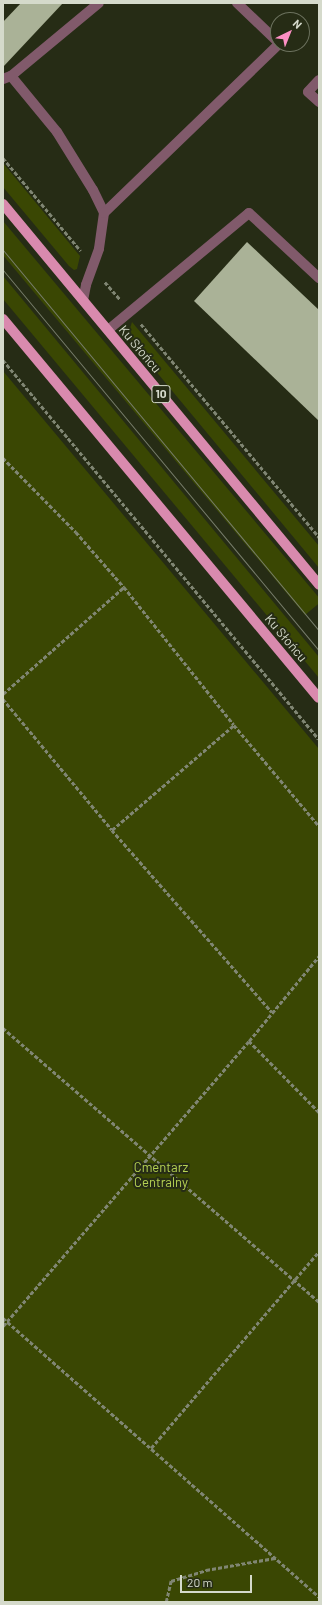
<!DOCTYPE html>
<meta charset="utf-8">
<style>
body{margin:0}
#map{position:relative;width:322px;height:1605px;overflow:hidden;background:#262c15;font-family:Barlow,sans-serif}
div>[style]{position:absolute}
.green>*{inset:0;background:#3a4703;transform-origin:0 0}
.building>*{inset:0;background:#aab297}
.path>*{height:2.5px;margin-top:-1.25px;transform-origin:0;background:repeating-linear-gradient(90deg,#808673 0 4px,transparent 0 6px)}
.minor>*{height:10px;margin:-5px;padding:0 5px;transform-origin:5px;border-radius:5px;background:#815a6b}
.major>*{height:10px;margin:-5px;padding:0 5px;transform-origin:5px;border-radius:5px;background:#d98aae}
.tram>*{height:1px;margin:-0.5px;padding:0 0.5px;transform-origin:0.5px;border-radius:0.5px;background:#767c69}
span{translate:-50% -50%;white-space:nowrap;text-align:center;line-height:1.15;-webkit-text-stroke:4px #262c15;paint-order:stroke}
.shield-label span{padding:1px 3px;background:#262c15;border:1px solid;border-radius:3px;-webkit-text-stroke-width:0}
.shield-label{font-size:12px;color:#d5dacb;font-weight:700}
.street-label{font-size:13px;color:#d5dacb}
.park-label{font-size:13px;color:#b6d253}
.frame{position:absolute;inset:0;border:4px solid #d5dacb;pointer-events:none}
.north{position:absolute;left:270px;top:12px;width:40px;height:40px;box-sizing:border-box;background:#262c15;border:1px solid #6c725e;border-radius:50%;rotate:43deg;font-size:11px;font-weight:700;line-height:16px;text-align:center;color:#d5dacb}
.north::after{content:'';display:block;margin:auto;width:14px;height:18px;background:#fc8fc3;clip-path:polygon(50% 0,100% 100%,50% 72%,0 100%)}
.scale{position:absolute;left:180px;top:1575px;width:72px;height:18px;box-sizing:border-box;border:2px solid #d5dacb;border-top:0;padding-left:5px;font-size:12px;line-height:14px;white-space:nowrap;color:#d5dacb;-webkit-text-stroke:3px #262c15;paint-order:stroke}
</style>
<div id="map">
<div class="green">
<i style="clip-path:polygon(3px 163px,80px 256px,77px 269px,74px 270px,69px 266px,3px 187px)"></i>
<i style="left:3px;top:221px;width:496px;height:22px;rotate:50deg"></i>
<i style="clip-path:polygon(3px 276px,319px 657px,319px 678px,3px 299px)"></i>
<i style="clip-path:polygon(132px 322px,319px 546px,319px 568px,130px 340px,128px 335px)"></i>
<i style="clip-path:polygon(3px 371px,319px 749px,319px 1602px,3px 1602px)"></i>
</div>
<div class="building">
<i style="clip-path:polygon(21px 3px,63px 3px,3px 67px,3px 22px)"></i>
<i style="clip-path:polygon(247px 242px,319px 310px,319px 421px,194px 301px)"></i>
</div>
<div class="path">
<i style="left:3px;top:158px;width:121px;rotate:50deg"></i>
<i style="left:105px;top:282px;width:23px;rotate:49deg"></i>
<i style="left:141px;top:324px;width:278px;rotate:50.1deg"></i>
<i style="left:3px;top:360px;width:493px;rotate:50.2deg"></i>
<i style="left:3px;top:458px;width:104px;rotate:45.4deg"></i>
<i style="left:76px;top:532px;width:73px;rotate:48.9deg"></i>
<i style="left:124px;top:587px;width:176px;rotate:51.4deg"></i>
<i style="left:234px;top:725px;width:132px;rotate:49.9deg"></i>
<i style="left:3px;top:694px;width:162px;rotate:-41.5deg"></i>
<i style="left:3px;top:699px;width:170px;rotate:50.2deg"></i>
<i style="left:112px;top:830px;width:242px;rotate:48.7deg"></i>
<i style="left:112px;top:830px;width:161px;rotate:-40.7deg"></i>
<i style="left:3px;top:1028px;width:418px;rotate:40.9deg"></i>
<i style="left:249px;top:1041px;width:100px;rotate:45.4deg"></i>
<i style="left:3px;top:1318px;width:422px;rotate:41.4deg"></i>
<i style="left:3px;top:1326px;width:376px;rotate:-49.2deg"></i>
<i style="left:249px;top:1041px;width:110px;rotate:-50.5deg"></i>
<i style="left:151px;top:1448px;width:259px;rotate:-49.5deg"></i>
<i style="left:166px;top:1602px;width:22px;rotate:-77deg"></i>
<i style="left:171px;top:1581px;width:37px;rotate:-17deg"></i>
<i style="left:206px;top:1570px;width:70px;rotate:-9.9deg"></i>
</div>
<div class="minor">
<i style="left:237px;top:3px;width:57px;rotate:43.6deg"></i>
<i style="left:11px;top:76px;width:72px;rotate:50.6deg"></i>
<i style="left:57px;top:132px;width:68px;rotate:58.2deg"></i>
<i style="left:93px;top:190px;width:25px;rotate:64deg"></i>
<i style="left:104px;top:213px;width:36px;rotate:98deg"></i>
<i style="left:99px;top:249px;width:38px;rotate:110deg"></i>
<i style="left:86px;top:285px;width:15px;rotate:101deg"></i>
<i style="left:3px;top:79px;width:9px;rotate:-21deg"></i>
<i style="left:11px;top:76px;width:114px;rotate:-39.7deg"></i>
<i style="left:319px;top:80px;width:16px;rotate:133deg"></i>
<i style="left:308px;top:92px;width:15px;rotate:42deg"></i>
<i style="left:104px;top:213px;width:243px;rotate:-44deg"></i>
<i style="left:108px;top:330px;width:183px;rotate:-39.7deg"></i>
<i style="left:249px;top:213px;width:96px;rotate:42.9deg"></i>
</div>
<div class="major">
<i style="left:3px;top:204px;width:495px;rotate:50.3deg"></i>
<i style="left:3px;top:319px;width:493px;rotate:50.2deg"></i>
</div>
<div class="tram">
<i style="left:3px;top:250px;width:494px;rotate:50.3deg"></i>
<i style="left:3px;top:270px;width:495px;rotate:50.3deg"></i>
</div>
<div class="shield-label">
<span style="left:161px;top:394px">10</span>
</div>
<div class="street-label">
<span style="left:140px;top:349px;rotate:50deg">Ku Słońcu</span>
<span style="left:286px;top:638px;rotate:50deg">Ku Słońcu</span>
</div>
<div class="park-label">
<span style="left:161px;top:1175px">Cmentarz<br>Centralny</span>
</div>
<div class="frame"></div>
<div class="north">N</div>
<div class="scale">20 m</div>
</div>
